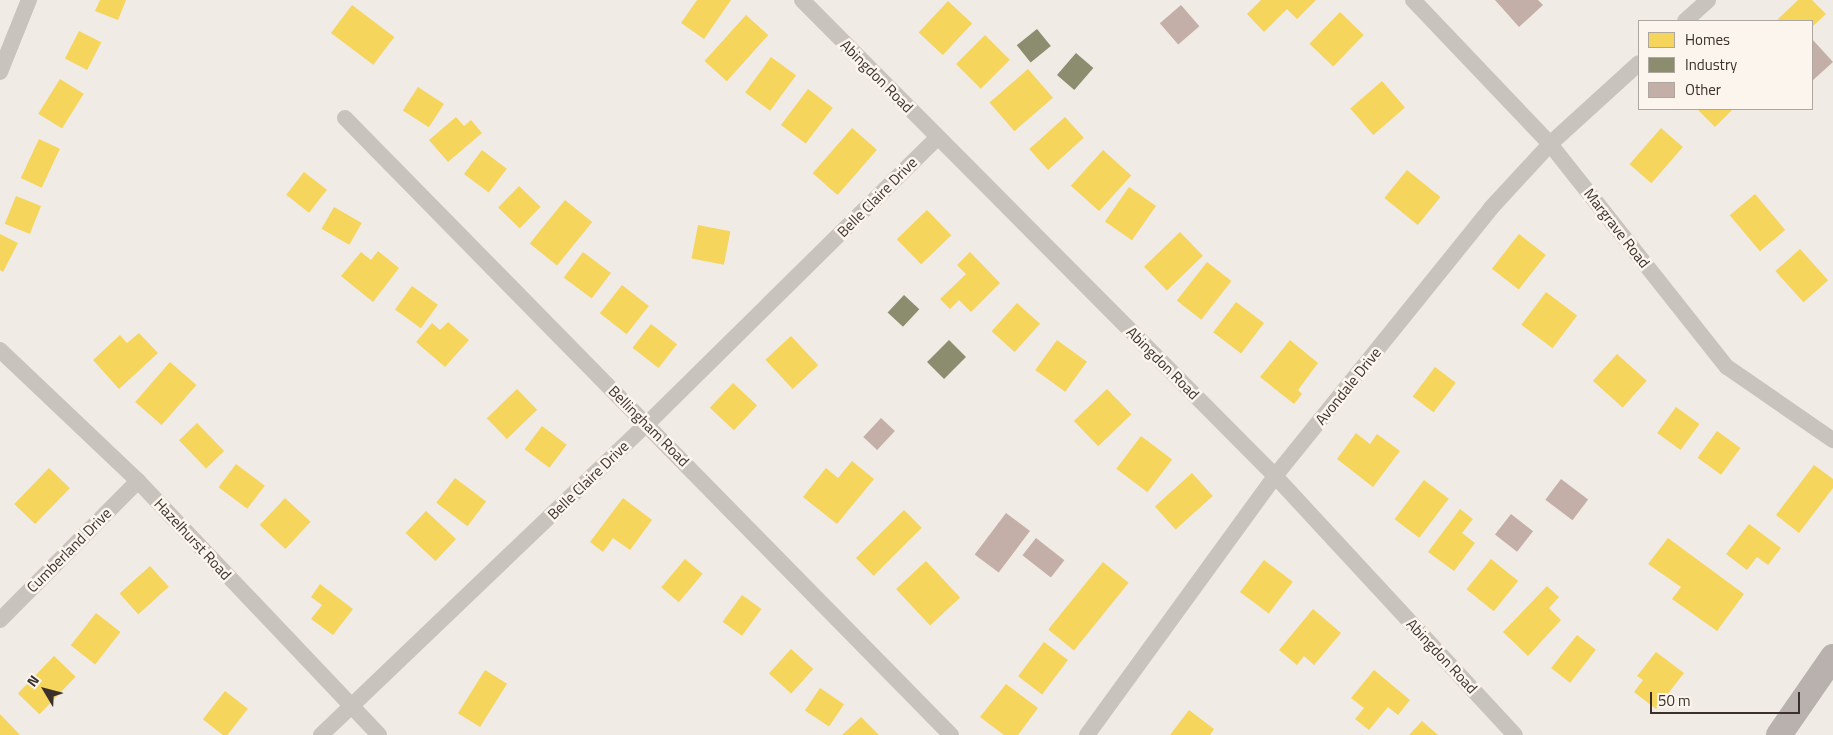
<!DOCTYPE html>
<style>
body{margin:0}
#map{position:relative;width:1833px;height:735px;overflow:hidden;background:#f0ebe5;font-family:"Titillium Web",sans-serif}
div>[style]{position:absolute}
.homes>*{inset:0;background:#f6d55c;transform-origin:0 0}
.industry>*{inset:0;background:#8c8c6e;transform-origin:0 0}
.building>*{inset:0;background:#c3afa7;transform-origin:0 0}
.minor>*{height:16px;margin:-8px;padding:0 8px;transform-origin:8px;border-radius:8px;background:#c9c3be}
.primary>*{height:26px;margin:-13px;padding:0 13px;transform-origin:13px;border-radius:13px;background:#b8b1ad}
span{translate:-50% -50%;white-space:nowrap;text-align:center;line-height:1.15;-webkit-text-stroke:5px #fbf5ee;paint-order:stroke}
.street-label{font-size:15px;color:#3b302b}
.legend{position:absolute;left:1638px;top:20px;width:175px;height:90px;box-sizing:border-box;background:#fbf5ee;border:1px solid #aea6a0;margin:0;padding:6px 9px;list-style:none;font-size:15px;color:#3b302b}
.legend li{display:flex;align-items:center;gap:10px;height:25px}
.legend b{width:25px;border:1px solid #aea6a0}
.north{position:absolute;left:20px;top:665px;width:50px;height:50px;-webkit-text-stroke:4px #fbf5ee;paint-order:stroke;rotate:307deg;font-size:14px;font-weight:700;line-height:20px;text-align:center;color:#3b302b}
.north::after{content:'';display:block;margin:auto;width:18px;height:22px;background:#3b302b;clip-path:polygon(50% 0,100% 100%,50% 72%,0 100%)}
.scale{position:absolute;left:1650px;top:692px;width:150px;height:22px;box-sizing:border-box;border:2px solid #3b302b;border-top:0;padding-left:6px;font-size:15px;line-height:18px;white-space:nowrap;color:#3b302b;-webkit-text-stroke:4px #fbf5ee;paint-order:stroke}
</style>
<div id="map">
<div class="homes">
<i style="clip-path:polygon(100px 0,126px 0,118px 20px,95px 11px)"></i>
<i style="clip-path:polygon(697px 0,731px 0,704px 39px,681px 23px)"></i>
<i style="clip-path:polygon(1261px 0,1316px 0,1297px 19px,1287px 9px,1264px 32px,1247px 14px)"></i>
<i style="clip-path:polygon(1798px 0,1812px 0,1826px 14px,1812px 27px,1812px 21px,1776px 21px)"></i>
<i style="left:948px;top:1px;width:33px;height:43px;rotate:43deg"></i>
<i style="left:352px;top:5px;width:53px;height:35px;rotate:37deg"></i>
<i style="left:1340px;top:12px;width:33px;height:44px;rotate:44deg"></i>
<i style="left:746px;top:15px;width:30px;height:62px;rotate:42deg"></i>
<i style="left:79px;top:31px;width:25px;height:31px;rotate:27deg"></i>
<i style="left:985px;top:35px;width:35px;height:41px;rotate:45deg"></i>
<i style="left:771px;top:57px;width:31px;height:44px;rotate:36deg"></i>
<i style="left:1028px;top:69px;width:38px;height:51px;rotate:49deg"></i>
<i style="left:60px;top:79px;width:28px;height:41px;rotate:32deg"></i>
<i style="left:1382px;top:81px;width:35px;height:42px;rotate:49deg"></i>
<i style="left:418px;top:87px;width:31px;height:28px;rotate:33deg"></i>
<i style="left:808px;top:89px;width:31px;height:45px;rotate:37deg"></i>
<i style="clip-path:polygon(1697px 109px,1733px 109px,1715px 127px)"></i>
<i style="clip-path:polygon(456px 117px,464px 126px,471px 120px,482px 133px,448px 162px,429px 140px)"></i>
<i style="left:1065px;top:117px;width:28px;height:48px;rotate:48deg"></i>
<i style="left:852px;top:128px;width:33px;height:60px;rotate:41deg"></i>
<i style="left:1661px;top:128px;width:29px;height:48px;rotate:41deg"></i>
<i style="left:39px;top:139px;width:23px;height:43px;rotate:25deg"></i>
<i style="left:482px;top:150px;width:31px;height:30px;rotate:37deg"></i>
<i style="left:1103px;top:150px;width:38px;height:48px;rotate:42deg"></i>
<i style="left:1407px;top:170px;width:43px;height:36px;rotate:39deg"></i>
<i style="left:304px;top:172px;width:29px;height:29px;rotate:38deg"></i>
<i style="left:519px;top:186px;width:30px;height:30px;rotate:44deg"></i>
<i style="left:1129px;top:187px;width:33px;height:42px;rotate:35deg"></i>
<i style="left:1755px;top:194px;width:47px;height:33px;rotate:50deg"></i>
<i style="left:16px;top:196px;width:27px;height:30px;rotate:22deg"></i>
<i style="left:565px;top:200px;width:35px;height:56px;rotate:39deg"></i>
<i style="left:334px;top:207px;width:32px;height:25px;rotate:30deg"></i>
<i style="left:927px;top:210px;width:35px;height:42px;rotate:46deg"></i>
<i style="left:698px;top:225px;width:33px;height:34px;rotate:11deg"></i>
<i style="left:1180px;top:232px;width:33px;height:50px;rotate:46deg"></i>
<i style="clip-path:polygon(0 234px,18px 243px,3px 272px,0 270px)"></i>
<i style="left:1519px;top:234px;width:34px;height:44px;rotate:38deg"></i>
<i style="left:1800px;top:249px;width:42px;height:33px;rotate:48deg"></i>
<i style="clip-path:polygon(378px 251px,399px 268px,373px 302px,341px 276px,361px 252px,371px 260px)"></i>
<i style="left:583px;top:252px;width:35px;height:32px;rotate:37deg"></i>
<i style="clip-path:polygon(970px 252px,1000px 283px,971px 312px,959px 300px,950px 309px,940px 299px,966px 274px,957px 265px)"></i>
<i style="left:1207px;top:262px;width:31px;height:49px;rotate:38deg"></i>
<i style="left:622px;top:285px;width:34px;height:36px;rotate:38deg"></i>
<i style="left:412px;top:286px;width:32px;height:29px;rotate:36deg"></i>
<i style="left:1546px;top:292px;width:39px;height:41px;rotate:37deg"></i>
<i style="left:1236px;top:302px;width:35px;height:38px;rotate:37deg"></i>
<i style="left:1017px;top:303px;width:31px;height:38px;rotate:42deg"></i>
<i style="clip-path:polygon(448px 322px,469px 340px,445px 367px,416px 342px,432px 323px,440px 330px)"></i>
<i style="left:651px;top:324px;width:33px;height:30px;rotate:38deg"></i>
<i style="clip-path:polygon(139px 333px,158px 353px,119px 389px,93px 360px,120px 335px,127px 343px)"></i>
<i style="left:791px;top:336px;width:40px;height:35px;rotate:47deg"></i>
<i style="left:1057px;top:340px;width:37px;height:37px;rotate:36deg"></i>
<i style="clip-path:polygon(1290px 340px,1318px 363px,1298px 390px,1302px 394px,1294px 404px,1260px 377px)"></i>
<i style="left:1617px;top:354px;width:40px;height:36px;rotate:42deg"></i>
<i style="left:170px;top:362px;width:35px;height:53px;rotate:41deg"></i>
<i style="left:1435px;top:367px;width:26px;height:37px;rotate:37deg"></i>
<i style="left:733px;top:383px;width:33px;height:34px;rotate:43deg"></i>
<i style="left:517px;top:389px;width:29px;height:42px;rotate:46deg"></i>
<i style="left:1107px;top:389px;width:35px;height:46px;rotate:46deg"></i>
<i style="left:1676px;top:407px;width:29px;height:32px;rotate:36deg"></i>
<i style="left:197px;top:423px;width:39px;height:25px;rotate:46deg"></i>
<i style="left:542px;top:426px;width:31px;height:29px;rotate:37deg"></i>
<i style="left:1717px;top:431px;width:29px;height:33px;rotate:36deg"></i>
<i style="clip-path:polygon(1356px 433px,1370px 444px,1377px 434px,1400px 451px,1373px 487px,1337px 459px)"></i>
<i style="left:1141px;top:436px;width:39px;height:41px;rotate:37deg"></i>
<i style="clip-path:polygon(852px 461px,874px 479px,837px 524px,803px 497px,826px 468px,838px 478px)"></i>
<i style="left:236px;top:464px;width:36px;height:29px;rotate:37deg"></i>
<i style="clip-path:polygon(1814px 465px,1833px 479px,1833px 488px,1799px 533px,1776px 515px)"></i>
<i style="left:49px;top:468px;width:29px;height:50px;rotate:44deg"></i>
<i style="left:1192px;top:473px;width:31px;height:50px;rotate:48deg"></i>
<i style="left:455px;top:478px;width:39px;height:31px;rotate:37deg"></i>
<i style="left:1424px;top:480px;width:31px;height:49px;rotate:37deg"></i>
<i style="left:285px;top:498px;width:35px;height:37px;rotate:43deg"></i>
<i style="clip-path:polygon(623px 498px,652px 520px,630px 550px,613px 538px,603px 552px,590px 542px)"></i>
<i style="clip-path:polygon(1460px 509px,1473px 519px,1462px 533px,1475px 543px,1454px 571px,1428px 552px)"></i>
<i style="left:904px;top:510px;width:25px;height:68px;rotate:45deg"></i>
<i style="left:426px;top:511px;width:41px;height:30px;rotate:43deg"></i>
<i style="clip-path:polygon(1749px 524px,1781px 548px,1768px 565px,1757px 557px,1747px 570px,1726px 554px)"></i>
<i style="clip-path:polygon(1668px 538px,1744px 594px,1717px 631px,1672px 599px,1681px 587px,1648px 564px)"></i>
<i style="left:685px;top:559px;width:23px;height:37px;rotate:40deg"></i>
<i style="left:1491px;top:559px;width:35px;height:39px;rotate:39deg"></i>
<i style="left:1264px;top:560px;width:36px;height:40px;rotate:37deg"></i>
<i style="left:926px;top:561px;width:50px;height:41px;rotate:47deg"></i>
<i style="left:1103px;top:562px;width:33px;height:87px;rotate:39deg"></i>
<i style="left:150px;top:566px;width:28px;height:41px;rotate:48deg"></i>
<i style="clip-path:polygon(320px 584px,353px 609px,333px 635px,311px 619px,322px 605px,311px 597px)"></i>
<i style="clip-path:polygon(1547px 586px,1559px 597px,1549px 608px,1561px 620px,1528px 656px,1503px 632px)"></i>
<i style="left:742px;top:595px;width:24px;height:33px;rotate:36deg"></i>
<i style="clip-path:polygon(1313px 609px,1341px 633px,1314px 665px,1304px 656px,1297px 665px,1279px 650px)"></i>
<i style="left:96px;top:613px;width:31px;height:41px;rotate:38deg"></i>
<i style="left:1577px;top:635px;width:24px;height:42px;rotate:38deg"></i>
<i style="left:1044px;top:642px;width:30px;height:43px;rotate:37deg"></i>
<i style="left:791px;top:649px;width:30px;height:33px;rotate:42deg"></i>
<i style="clip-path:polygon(1656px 652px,1684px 673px,1656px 709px,1634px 692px,1643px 680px,1637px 676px)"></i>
<i style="left:54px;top:656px;width:30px;height:52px;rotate:44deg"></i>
<i style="left:485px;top:670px;width:26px;height:51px;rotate:32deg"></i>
<i style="clip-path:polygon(1374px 670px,1410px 700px,1398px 715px,1388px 707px,1369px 730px,1355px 719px,1364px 708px,1351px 698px)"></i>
<i style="clip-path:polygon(1006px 684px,1038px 708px,1018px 735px,1004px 735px,980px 717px)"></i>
<i style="left:820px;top:688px;width:29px;height:27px;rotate:34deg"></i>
<i style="left:225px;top:691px;width:29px;height:36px;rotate:38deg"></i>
<i style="clip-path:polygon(1189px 710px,1214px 729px,1210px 735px,1170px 735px)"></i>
<i style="clip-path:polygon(0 714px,20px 735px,0 735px)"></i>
<i style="clip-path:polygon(861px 717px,879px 735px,842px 735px)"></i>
<i style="clip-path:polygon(1422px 721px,1438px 735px,1409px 735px)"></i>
</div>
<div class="industry">
<i style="left:1037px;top:29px;width:22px;height:26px;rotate:51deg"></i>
<i style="left:1076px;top:53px;width:23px;height:29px;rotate:41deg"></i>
<i style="left:904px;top:295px;width:21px;height:24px;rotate:43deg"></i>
<i style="left:949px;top:340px;width:24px;height:31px;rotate:45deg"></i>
</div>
<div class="building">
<i style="clip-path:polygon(1495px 0,1538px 0,1543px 5px,1519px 27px)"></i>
<i style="left:1181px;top:5px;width:28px;height:28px;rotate:49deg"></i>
<i style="clip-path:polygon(1812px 39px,1833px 62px,1812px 81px)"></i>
<i style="left:881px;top:418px;width:19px;height:26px;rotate:43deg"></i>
<i style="left:1561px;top:479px;width:34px;height:26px;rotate:37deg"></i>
<i style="left:1006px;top:513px;width:30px;height:52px;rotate:37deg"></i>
<i style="left:1511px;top:514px;width:28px;height:26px;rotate:38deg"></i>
<i style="left:1036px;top:538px;width:36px;height:22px;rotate:38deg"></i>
</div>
<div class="minor">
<i style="left:802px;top:0;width:671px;rotate:45.18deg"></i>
<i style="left:1275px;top:476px;width:353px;rotate:47.2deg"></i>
<i style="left:1413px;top:0;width:199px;rotate:46.4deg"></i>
<i style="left:1550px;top:144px;width:285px;rotate:51.6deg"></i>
<i style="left:1727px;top:367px;width:129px;rotate:34.6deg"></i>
<i style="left:1685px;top:21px;width:31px;rotate:-42deg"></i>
<i style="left:0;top:72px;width:78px;rotate:-68.1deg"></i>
<i style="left:345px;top:118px;width:865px;rotate:45.52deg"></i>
<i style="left:0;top:350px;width:190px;rotate:43.5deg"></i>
<i style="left:138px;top:481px;width:350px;rotate:46.5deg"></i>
<i style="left:0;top:620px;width:196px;rotate:-45.2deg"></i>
<i style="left:321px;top:735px;width:451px;rotate:-43.7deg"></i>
<i style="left:647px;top:424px;width:407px;rotate:-44.6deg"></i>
<i style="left:1087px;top:735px;width:320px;rotate:-54deg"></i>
<i style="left:1275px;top:476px;width:344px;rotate:-51.1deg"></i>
<i style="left:1491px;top:208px;width:87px;rotate:-47.3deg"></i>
<i style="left:1550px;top:144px;width:120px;rotate:-42.3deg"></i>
</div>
<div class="primary">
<i style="left:1779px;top:735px;width:95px;rotate:-55.3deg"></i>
</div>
<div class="street-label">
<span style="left:877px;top:76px;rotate:45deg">Abingdon Road</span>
<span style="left:877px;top:197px;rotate:-45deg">Belle Claire Drive</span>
<span style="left:1617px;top:228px;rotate:52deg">Margrave Road</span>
<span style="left:1163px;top:363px;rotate:45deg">Abingdon Road</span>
<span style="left:1348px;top:386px;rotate:-51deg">Avondale Drive</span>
<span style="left:649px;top:426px;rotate:45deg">Bellingham Road</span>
<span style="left:588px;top:480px;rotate:-44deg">Belle Claire Drive</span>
<span style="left:193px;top:539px;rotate:47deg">Hazelhurst Road</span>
<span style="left:69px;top:550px;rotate:-45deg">Cumberland Drive</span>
<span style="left:1442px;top:656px;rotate:47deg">Abingdon Road</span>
</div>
<ul class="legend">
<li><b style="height:14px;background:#f6d55c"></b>Homes</li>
<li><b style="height:14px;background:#8c8c6e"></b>Industry</li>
<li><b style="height:14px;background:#c3afa7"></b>Other</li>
</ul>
<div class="north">N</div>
<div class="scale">50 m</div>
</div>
